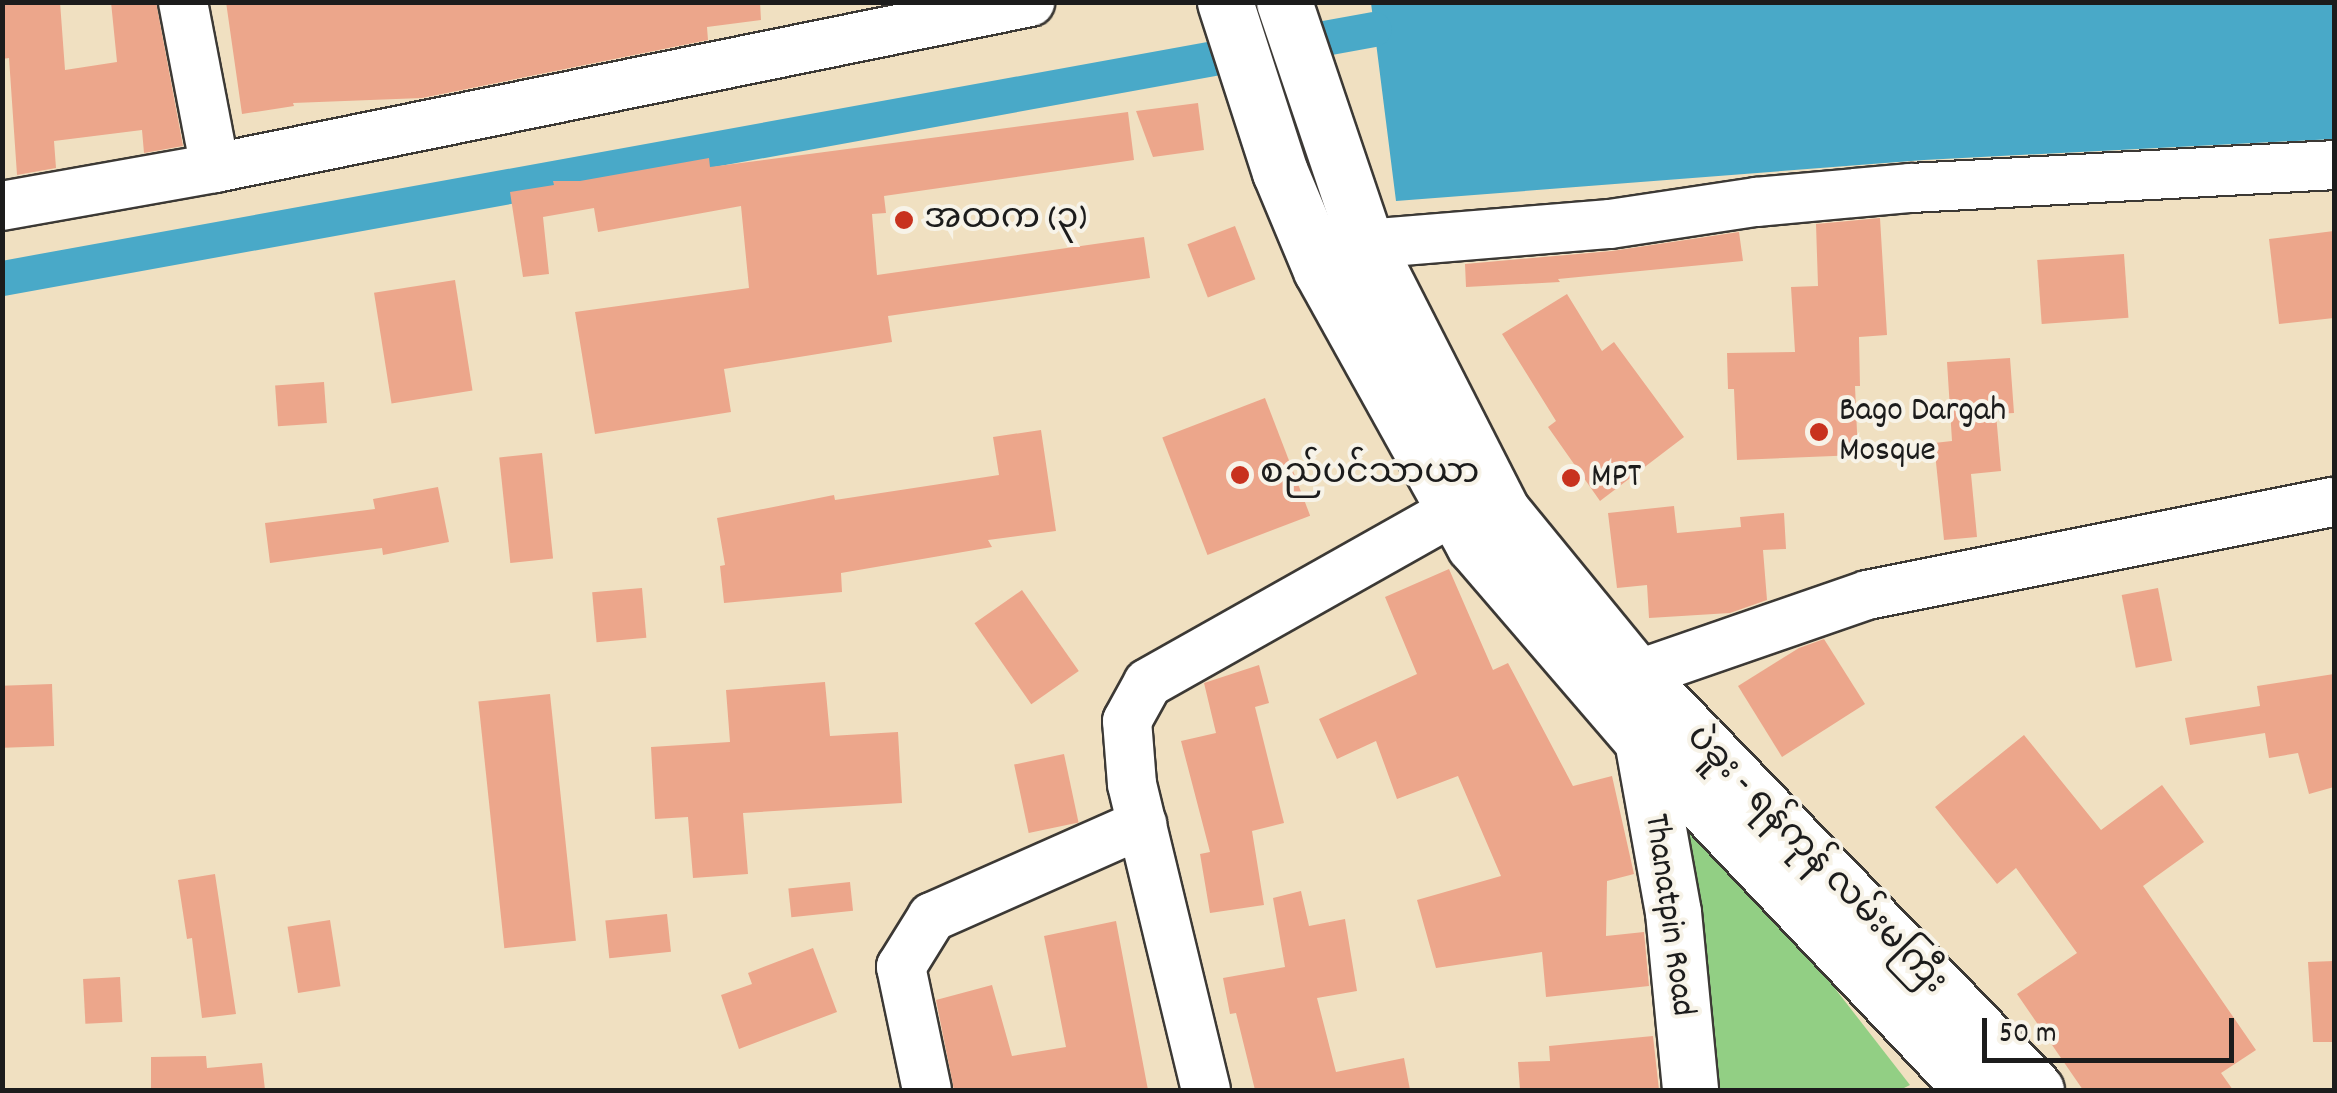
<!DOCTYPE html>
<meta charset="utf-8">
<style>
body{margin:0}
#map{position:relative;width:2337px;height:1093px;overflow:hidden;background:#f0e0c1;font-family:Dekko,"Noto Sans Myanmar",sans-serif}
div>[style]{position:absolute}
.green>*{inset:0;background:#92cf84}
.water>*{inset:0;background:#49a9c8}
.canal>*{height:35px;margin:-17.5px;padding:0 17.5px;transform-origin:17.5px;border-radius:17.5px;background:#49a9c8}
.building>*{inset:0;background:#eca68b;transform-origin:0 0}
.roads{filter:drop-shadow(2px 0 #3c3935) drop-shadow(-2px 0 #3c3935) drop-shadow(0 2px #3c3935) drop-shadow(0 -2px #3c3935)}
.minor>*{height:48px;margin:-24px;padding:0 24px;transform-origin:24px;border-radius:24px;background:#fff}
.major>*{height:55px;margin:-27.5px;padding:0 27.5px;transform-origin:27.5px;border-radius:27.5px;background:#fff}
.highway>*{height:55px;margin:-27.5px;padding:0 27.5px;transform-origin:27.5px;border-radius:27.5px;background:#fff}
.dots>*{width:28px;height:28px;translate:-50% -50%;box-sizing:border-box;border:5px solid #f7f3e8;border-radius:50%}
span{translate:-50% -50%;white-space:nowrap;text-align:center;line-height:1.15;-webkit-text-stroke:8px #f7f3e8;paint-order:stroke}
.poi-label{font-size:35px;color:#1c1c1c}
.left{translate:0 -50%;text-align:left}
.street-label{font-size:35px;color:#1c1c1c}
.frame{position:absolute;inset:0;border:5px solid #1c1c1c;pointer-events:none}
.scale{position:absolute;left:1982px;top:1018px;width:252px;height:45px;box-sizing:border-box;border:5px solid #1c1c1c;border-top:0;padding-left:12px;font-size:30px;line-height:35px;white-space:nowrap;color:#1c1c1c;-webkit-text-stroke:8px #f7f3e8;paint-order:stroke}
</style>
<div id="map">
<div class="green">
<i style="clip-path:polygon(1683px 793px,1910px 1085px,1900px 1090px,1714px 1090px)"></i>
</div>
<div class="water">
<i style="clip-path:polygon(1371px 3px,2334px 3px,2334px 139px,1924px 160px,1396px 201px)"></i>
</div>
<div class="canal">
<i style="left:2px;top:278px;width:1394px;rotate:-10.29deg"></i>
</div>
<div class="building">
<i style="clip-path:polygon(2px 2px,60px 2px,65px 70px,117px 62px,111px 2px,156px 2px,183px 146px,144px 153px,142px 130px,54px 141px,56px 168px,17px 175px,9px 58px,2px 59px)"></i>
<i style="clip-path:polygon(226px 2px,760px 2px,761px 20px,707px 27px,708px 40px,422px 98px,293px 103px,294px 106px,242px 114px)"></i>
<i style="clip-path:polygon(1198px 103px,1204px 150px,1153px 157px,1136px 111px)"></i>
<i style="clip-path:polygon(1128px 112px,1134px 160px,884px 196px,886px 213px,872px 214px,877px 275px,1144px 237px,1150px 278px,888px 316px,892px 342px,724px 369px,731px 412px,595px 434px,575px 312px,749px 288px,741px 206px,598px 232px,594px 208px,543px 217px,549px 274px,523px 277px,510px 192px,554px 185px,553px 181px,580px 181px,709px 158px,710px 167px)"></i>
<i style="clip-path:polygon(1880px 218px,1887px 335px,1859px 337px,1860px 386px,1855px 386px,1858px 455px,1737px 460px,1734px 389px,1728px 389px,1727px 353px,1795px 352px,1791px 287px,1818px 286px,1816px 224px)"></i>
<i style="left:1235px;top:226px;width:57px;height:51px;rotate:69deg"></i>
<i style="clip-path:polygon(2334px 231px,2334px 318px,2279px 324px,2269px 239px)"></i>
<i style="clip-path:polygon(1739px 232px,1743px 261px,1558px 279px,1560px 282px,1466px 287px,1465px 264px,1612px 251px)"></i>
<i style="left:2124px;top:254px;width:64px;height:87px;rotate:86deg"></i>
<i style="left:455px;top:280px;width:112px;height:82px;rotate:81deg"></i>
<i style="clip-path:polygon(1567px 294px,1602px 351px,1614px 342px,1684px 437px,1600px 501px,1548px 427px,1556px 421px,1502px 334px)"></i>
<i style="clip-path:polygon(2010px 358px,2014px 413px,1996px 414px,2001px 471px,1971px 474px,1977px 537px,1944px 540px,1934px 443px,1952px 441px,1947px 362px)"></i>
<i style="left:324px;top:382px;width:41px;height:49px;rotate:86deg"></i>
<i style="left:1265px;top:398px;width:126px;height:110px;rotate:69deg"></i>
<i style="clip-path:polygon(1041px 430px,1056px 531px,988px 540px,992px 547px,841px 573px,842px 592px,724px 603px,720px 566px,725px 565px,717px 518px,834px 495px,835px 500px,999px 475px,993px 437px)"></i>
<i style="left:542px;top:453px;width:106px;height:43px;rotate:84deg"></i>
<i style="clip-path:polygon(438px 487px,449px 542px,383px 555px,382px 548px,270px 563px,265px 523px,375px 509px,373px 499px)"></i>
<i style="clip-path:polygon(1674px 506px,1677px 533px,1741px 527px,1740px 517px,1784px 513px,1786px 549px,1763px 550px,1767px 600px,1730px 613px,1649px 618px,1647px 585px,1617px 588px,1608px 513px)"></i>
<i style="clip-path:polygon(1449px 569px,1493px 670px,1508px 663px,1573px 786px,1612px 776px,1634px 874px,1607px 881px,1606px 936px,1644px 932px,1649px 986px,1546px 997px,1542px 952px,1436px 968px,1417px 900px,1501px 876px,1458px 776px,1397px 799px,1376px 741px,1337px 759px,1319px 719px,1417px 674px,1385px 597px)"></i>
<i style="left:642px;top:588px;width:50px;height:50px;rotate:85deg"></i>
<i style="left:2158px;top:588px;width:74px;height:37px;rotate:79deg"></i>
<i style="left:1022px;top:590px;width:99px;height:58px;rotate:55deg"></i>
<i style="clip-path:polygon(1824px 639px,1865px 704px,1782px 757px,1738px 686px,1799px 648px)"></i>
<i style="clip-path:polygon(1259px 665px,1269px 703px,1255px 707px,1284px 823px,1252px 831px,1264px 905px,1210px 913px,1200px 854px,1210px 852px,1181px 741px,1216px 733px,1204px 683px)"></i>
<i style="clip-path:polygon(2334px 674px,2334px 787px,2309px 794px,2298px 753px,2269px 758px,2265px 733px,2190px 745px,2185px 718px,2260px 706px,2257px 686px)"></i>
<i style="clip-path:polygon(825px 682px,830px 736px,898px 732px,902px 803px,743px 813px,748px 874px,693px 878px,688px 817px,655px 819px,651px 747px,730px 742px,726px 690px)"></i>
<i style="left:52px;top:684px;width:62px;height:50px;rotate:88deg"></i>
<i style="left:550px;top:694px;width:248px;height:72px;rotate:84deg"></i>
<i style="clip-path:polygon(2024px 735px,2101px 830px,2162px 785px,2204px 842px,2143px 886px,2256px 1050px,2221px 1073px,2233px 1090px,2083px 1090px,2017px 994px,2077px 953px,2016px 868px,1997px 884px,1935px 807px)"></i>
<i style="left:1064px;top:754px;width:70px;height:51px;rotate:78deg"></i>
<i style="clip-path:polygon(215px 874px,236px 1014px,202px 1018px,192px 938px,187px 939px,178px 880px)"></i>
<i style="left:850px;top:882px;width:29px;height:62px;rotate:84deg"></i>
<i style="clip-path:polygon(1301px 891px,1309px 926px,1345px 919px,1357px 991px,1317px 998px,1336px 1072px,1404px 1058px,1410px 1090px,1255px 1090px,1236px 1013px,1230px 1014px,1223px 978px,1285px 967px,1273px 898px)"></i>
<i style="left:667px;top:914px;width:38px;height:62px;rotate:84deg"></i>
<i style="left:330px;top:920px;width:67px;height:43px;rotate:81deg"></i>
<i style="clip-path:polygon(1116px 921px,1148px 1090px,954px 1090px,936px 1000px,992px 985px,1012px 1056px,1066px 1047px,1044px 936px)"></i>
<i style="clip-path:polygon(813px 948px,837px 1012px,739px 1049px,721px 995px,752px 984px,748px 973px)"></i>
<i style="clip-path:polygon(2334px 961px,2334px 1042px,2313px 1042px,2308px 962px)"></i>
<i style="left:120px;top:977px;width:45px;height:37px;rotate:87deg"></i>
<i style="clip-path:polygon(1653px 1036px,1659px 1090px,1520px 1090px,1518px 1062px,1550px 1061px,1549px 1046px)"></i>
<i style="clip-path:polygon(206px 1056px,207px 1068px,262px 1063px,265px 1090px,151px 1090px,151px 1057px)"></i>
</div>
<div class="roads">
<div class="minor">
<i style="left:183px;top:2px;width:169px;rotate:79.1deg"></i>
<i style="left:2px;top:206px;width:216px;rotate:-10.1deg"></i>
<i style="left:215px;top:168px;width:832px;rotate:-11.51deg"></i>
<i style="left:1366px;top:244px;width:245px;rotate:-4.7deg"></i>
<i style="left:1610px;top:224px;width:148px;rotate:-8.6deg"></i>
<i style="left:1756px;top:202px;width:156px;rotate:-5.2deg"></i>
<i style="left:1911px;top:188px;width:424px;rotate:-3.1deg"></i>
<i style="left:1636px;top:675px;width:244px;rotate:-19.1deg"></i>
<i style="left:1867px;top:595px;width:476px;rotate:-11.3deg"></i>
<i style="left:927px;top:1090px;width:126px;rotate:-101.9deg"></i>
<i style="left:901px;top:967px;width:59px;rotate:-58.2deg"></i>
<i style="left:932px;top:917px;width:230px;rotate:-23.9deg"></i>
<i style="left:1206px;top:1090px;width:315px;rotate:-103.6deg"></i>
<i style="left:1132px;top:784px;width:63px;rotate:-94.5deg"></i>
<i style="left:1127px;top:721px;width:43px;rotate:-61.1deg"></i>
<i style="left:1148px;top:683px;width:350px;rotate:-29.4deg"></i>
</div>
<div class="major">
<i style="left:1642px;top:740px;width:175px;rotate:79.8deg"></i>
<i style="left:1673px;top:912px;width:179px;rotate:84.5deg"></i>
</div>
<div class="highway">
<i style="left:1225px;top:2px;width:179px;rotate:72.1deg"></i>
<i style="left:1280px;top:172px;width:106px;rotate:67.3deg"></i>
<i style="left:1321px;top:270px;width:315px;rotate:60.9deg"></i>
<i style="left:1474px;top:545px;width:257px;rotate:49.3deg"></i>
<i style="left:1642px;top:740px;width:482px;rotate:46.6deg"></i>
<i style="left:1284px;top:2px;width:256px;rotate:71.3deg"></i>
<i style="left:1366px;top:244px;width:300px;rotate:63deg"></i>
<i style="left:1502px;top:511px;width:212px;rotate:50.7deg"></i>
<i style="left:1636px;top:675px;width:576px;rotate:46.05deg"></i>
</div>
</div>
<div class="dots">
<i style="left:904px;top:220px;background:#c8321e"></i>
<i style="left:1819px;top:432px;background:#c8321e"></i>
<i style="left:1240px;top:475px;background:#c8321e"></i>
<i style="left:1571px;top:478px;background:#c8321e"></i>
</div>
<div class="poi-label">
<span class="left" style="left:924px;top:220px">အထက (၃)</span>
<span class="left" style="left:1839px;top:432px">Bago Dargah<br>Mosque</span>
<span class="left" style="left:1260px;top:475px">စည်ပင်သာယာ</span>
<span class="left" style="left:1591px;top:478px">MPT</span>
</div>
<div class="street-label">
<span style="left:1815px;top:861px;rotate:46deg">ပဲခူး - ရန်ကုန် လမ်းမကြီး</span>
<span style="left:1668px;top:915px;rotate:82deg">Thanatpin Road</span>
</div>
<div class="frame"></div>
<div class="scale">50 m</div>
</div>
